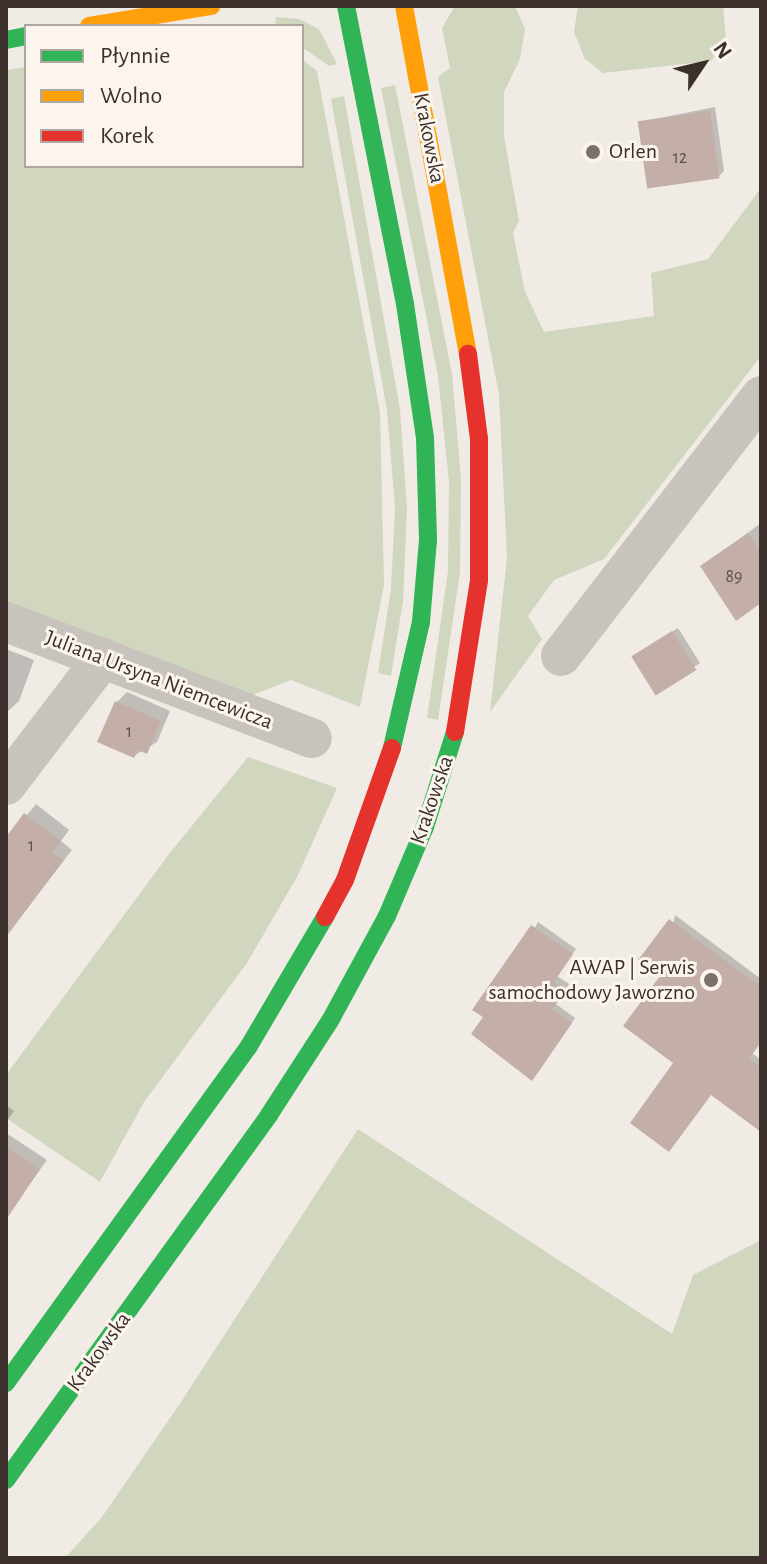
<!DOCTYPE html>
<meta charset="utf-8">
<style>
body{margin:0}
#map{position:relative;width:767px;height:1564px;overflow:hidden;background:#f0ebe5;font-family:"Alegreya Sans",sans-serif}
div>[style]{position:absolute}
.green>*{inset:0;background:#d1d6bf}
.shadow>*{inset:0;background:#0003}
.building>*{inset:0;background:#c3afa7;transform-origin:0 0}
.street>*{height:40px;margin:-20px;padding:0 20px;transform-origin:20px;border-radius:20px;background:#c9c3be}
.fast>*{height:18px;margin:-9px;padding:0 9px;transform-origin:9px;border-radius:9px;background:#30b455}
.slow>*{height:18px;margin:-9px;padding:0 9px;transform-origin:9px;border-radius:9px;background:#ff9f0a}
.jam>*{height:18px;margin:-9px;padding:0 9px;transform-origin:9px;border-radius:9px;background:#e5322d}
.dots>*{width:22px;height:22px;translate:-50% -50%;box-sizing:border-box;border:4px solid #fbf5ee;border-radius:50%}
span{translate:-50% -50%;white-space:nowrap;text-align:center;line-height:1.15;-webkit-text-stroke:6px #fbf5ee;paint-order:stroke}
.number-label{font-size:18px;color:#5d504a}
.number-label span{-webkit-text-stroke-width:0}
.street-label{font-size:22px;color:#3b302b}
.poi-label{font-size:22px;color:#3b302b}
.left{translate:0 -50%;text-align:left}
.right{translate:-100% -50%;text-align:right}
.frame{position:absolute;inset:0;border:8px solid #3b302b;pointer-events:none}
.legend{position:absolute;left:24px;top:24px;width:280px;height:144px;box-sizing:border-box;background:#fbf5ee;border:2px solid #aea6a0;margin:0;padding:10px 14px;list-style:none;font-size:24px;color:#3b302b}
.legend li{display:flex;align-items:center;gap:16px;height:40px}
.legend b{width:40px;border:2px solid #aea6a0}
.north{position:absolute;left:663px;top:24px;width:80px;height:80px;-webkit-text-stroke:6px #fbf5ee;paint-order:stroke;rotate:55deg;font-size:22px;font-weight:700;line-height:32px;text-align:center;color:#3b302b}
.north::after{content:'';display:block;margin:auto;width:28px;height:36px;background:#3b302b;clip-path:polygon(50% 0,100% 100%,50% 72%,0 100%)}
</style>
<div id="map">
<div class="green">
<i style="clip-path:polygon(455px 6px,515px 6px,525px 29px,520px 59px,504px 92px,504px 136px,519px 221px,513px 233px,525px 292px,544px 332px,654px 316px,651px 273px,708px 259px,761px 188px,761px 356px,604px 559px,554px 580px,528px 616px,542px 639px,490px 712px,507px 558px,499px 395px,438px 77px,450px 68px,442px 28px)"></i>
<i style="clip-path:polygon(578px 6px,723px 6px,726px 41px,711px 61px,603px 73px,585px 59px,574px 32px)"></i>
<i style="clip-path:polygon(276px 17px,299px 19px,319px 29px,337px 64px,329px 66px,302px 47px,302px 26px,275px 26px)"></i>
<i style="clip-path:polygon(302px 59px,317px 71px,380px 412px,384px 585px,360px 707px,291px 680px,250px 696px,6px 603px,6px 70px,26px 67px,26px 166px,302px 166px)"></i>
<i style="clip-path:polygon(395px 85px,452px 374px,461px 479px,460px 572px,438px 720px,427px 718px,448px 571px,449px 482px,438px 376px,381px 88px)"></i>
<i style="clip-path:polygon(344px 96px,400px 409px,407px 508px,403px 601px,391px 676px,378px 673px,391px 589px,395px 507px,387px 410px,331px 99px)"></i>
<i style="clip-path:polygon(248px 757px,337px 788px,298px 875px,247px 963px,144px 1102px,100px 1182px,6px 1118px,6px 1075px,169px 854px)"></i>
<i style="clip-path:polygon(358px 1129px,672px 1334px,693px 1275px,761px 1240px,761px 1558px,65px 1558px,102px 1517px,181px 1402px)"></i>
</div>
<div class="shadow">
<i style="clip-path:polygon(715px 107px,724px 171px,719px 176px,640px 122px)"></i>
<i style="clip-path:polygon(761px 523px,761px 601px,703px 566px)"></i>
<i style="clip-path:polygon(678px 628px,700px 663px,657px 692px,639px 652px)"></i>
<i style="clip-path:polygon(6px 649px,34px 660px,19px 701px,8px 711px)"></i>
<i style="clip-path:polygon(127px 692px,170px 711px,157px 742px,134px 756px,117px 702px)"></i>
<i style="clip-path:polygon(36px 804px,69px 830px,61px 841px,72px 850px,6px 936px,6px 840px)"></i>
<i style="clip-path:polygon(675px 915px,761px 979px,761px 1041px,752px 1053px,761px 1060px,761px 1130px,676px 1062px,663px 976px)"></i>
<i style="clip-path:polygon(538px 922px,576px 949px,557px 976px,569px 984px,556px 1004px,575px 1018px,537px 1074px,485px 1017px)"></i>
<i style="clip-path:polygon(6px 1105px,14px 1111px,6px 1122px)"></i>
<i style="clip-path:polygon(6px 1133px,47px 1160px,11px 1210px,6px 1207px)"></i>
</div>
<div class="building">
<i style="left:710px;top:111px;width:68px;height:73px;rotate:82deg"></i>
<i style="clip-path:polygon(748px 533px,761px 553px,761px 603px,736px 621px,700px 566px)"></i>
<i style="left:672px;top:631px;width:46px;height:48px;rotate:58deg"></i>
<i style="clip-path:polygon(115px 701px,161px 721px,147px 754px,138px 750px,134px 758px,97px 742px)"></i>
<i style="clip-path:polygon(24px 813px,61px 841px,52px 852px,63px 861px,6px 937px,6px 837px)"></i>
<i style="clip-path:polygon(669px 919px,761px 987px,761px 1042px,749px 1059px,761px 1068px,761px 1132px,711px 1095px,669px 1152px,630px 1123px,673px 1063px,623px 1026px,660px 976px,638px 960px)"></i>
<i style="clip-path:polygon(531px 925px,573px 954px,554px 982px,566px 990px,552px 1009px,572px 1023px,532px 1081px,471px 1034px,483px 1017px,472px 1010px)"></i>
<i style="clip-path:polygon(6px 1146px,40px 1169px,6px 1220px)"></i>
</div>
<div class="street">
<i style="left:6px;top:622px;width:327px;rotate:20.8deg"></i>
<i style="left:561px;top:656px;width:328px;rotate:-52.4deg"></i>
<i style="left:6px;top:785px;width:160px;rotate:-52.6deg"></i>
</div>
<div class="fast">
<i style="left:346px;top:6px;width:304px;rotate:78.8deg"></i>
<i style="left:405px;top:304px;width:135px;rotate:81.5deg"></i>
<i style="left:425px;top:438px;width:102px;rotate:88.3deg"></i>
<i style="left:428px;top:540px;width:82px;rotate:94.9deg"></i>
<i style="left:421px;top:622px;width:129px;rotate:103deg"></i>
<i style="left:6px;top:40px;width:20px;rotate:-11deg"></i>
<i style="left:6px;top:1383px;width:415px;rotate:-54.2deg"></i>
<i style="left:249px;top:1046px;width:150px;rotate:-59.5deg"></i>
<i style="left:6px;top:1480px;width:450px;rotate:-54.2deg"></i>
<i style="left:269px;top:1115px;width:114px;rotate:-57.1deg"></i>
<i style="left:331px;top:1019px;width:117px;rotate:-61.5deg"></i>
<i style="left:387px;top:916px;width:97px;rotate:-66.9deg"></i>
<i style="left:425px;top:827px;width:100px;rotate:-72.5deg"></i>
</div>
<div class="slow">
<i style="left:404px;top:6px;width:354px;rotate:79.6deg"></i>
<i style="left:89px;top:26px;width:124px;rotate:-9.3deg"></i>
</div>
<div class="jam">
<i style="left:455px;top:732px;width:154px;rotate:-81deg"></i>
<i style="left:479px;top:580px;width:141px;rotate:-90deg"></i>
<i style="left:479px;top:439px;width:86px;rotate:-97.4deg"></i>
<i style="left:325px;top:917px;width:42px;rotate:-61.6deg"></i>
<i style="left:345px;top:880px;width:140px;rotate:-70.4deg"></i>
</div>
<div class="dots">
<i style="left:593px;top:152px;background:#7a716c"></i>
<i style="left:711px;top:980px;background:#7a716c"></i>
</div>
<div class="number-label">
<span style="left:680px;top:158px">12</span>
<span style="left:734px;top:577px">89</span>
<span style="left:129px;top:732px">1</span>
<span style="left:31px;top:846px">1</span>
</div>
<div class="street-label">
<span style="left:429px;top:138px;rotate:79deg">Krakowska</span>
<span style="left:159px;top:680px;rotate:21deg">Juliana Ursyna Niemcewicza</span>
<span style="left:432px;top:800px;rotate:-71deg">Krakowska</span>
<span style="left:99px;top:1352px;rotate:-54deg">Krakowska</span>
</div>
<div class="poi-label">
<span class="left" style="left:609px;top:152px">Orlen</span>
<span class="right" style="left:695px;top:980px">AWAP | Serwis<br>samochodowy Jaworzno</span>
</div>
<div class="frame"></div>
<ul class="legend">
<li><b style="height:10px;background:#30b455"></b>Płynnie</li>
<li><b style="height:10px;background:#ff9f0a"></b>Wolno</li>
<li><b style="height:10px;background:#e5322d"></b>Korek</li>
</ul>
<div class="north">N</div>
</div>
